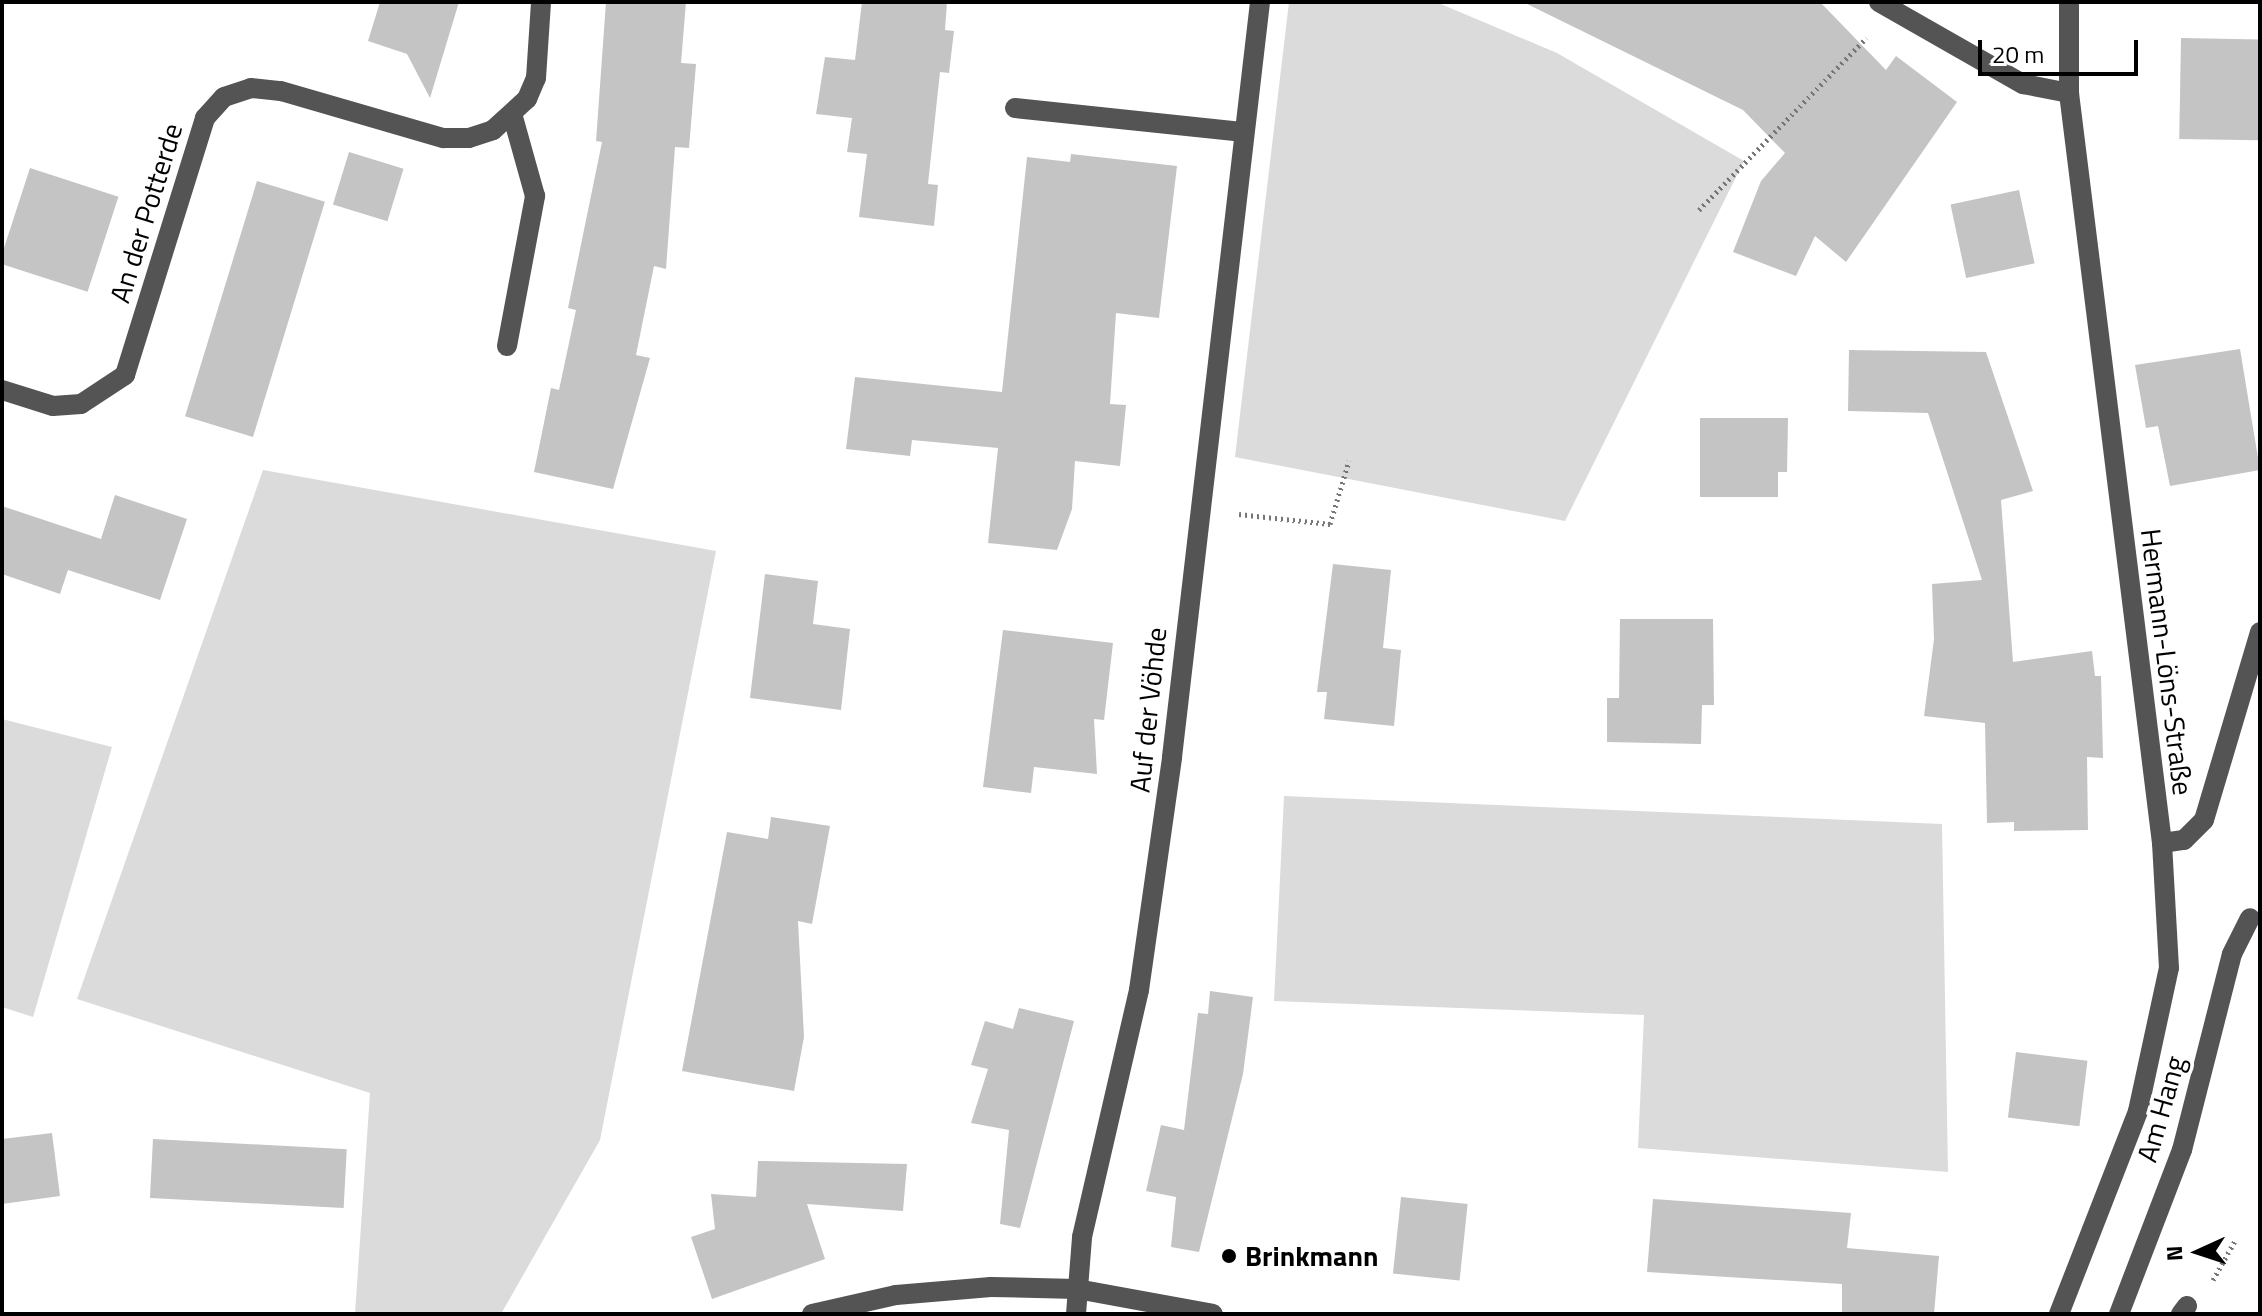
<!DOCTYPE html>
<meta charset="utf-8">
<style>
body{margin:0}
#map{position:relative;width:2262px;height:1316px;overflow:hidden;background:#fff;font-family:"Titillium Web",sans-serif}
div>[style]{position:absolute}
.green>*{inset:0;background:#dbdbdb}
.building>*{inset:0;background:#c4c4c4;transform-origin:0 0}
.path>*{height:5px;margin-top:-2.5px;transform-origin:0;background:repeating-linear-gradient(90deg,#767676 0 2px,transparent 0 6px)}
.minor>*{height:20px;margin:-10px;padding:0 10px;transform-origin:10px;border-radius:10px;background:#545454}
.dots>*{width:22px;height:22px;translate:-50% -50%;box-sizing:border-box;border:4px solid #fff;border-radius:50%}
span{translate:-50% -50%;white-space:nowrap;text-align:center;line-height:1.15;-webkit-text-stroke:7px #fff;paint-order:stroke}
.street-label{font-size:28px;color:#000}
.poi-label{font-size:28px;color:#000;font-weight:700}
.left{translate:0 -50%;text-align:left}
.frame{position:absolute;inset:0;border:4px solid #000;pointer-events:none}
.north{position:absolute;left:2158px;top:1212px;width:80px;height:80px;-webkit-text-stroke:6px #fff;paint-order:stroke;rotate:267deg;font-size:22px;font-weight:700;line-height:32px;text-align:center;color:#000}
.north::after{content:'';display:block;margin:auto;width:28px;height:36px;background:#000;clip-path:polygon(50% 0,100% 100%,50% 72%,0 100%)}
.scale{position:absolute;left:1978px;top:40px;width:160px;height:36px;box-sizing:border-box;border:4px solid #000;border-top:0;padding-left:10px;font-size:24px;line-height:28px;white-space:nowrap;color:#000;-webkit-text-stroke:6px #fff;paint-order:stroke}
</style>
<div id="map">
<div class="green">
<i style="clip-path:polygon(1289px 2px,1436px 2px,1557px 53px,1744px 161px,1565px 521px,1235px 457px)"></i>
<i style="clip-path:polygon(263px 470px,716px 551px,600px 1140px,501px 1314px,355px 1314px,370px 1093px,77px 999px)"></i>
<i style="clip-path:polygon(2px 719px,112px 747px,33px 1017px,2px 1007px)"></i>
<i style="clip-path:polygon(1284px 796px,1942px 824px,1948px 1172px,1638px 1148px,1644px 1015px,1274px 1001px)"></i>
</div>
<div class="building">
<i style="clip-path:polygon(380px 2px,459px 2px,430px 98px,407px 54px,368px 41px)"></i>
<i style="clip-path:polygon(606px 2px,686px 2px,681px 63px,696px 64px,689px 148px,675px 147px,666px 269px,654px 266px,636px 355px,650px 358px,613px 489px,534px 472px,551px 388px,559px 390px,576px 310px,568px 308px,602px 142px,596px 141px)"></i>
<i style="clip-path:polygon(862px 2px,947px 2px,945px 30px,954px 31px,949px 73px,940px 72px,928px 184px,938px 185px,934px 226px,859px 217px,867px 154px,847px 152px,852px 118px,816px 114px,825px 57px,855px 60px)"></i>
<i style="clip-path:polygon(1523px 2px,1820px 2px,1886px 70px,1896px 56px,1957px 102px,1846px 262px,1815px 236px,1796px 276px,1733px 252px,1761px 181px,1785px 153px,1743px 110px)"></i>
<i style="left:2181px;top:38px;width:79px;height:101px;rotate:1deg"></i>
<i style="left:349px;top:152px;width:57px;height:55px;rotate:17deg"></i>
<i style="clip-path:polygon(1071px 154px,1177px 166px,1159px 318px,1116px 313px,1110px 404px,1126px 405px,1120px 466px,1075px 461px,1072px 509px,1057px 550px,988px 543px,998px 448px,912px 440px,910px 456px,846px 449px,855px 377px,1002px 392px,1027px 157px,1070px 162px)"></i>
<i style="left:30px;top:168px;width:93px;height:100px;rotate:18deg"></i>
<i style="left:257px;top:181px;width:71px;height:246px;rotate:17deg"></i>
<i style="left:2019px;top:190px;width:75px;height:70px;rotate:78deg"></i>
<i style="clip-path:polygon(2240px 349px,2260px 470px,2170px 486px,2158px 426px,2146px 428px,2135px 365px)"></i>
<i style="clip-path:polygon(1849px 350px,1986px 352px,2033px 491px,2001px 500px,2013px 662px,2092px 651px,2095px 676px,2101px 676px,2103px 758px,2087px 757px,2088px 830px,2014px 831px,2014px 822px,1987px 823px,1985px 723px,1924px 716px,1934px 639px,1932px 584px,1982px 580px,1928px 413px,1848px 411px)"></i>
<i style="clip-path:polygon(1700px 418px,1788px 418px,1787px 472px,1778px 472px,1778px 497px,1700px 497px)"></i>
<i style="clip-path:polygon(115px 495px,187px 519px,160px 600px,68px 570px,60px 594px,2px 574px,2px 506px,101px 539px)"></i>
<i style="clip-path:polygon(1333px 564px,1391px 570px,1383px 648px,1401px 650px,1394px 726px,1324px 719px,1327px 692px,1317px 692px)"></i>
<i style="clip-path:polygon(765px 574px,818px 581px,813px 624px,850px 629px,841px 710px,750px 698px)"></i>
<i style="clip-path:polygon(1620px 619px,1713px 619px,1714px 705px,1702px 705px,1701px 744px,1607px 742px,1607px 698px,1619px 698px)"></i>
<i style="clip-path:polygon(1003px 630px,1113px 643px,1104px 720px,1094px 719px,1097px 774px,1034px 767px,1031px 793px,983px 787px)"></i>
<i style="clip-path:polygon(771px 817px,830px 826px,812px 924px,798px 921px,804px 1037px,794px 1091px,682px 1071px,727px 832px,768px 839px)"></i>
<i style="clip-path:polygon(1210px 991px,1253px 997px,1243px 1074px,1199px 1252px,1171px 1247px,1176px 1197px,1146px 1191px,1161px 1125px,1184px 1130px,1198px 1013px,1208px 1014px)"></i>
<i style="clip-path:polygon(1019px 1008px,1074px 1021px,1020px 1228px,1000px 1224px,1009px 1130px,971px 1123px,988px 1069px,971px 1065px,985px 1021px,1013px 1029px)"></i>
<i style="left:2016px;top:1052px;width:72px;height:66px;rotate:7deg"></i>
<i style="clip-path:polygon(52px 1133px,60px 1196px,2px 1204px,2px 1139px)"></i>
<i style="left:153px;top:1139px;width:194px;height:59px;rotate:3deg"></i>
<i style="clip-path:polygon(758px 1161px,907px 1164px,903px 1211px,807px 1204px,825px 1259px,712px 1299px,691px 1237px,715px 1229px,711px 1194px,756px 1197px)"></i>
<i style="left:1401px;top:1197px;width:67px;height:77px;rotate:6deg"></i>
<i style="clip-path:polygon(1653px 1199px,1851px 1213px,1847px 1248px,1939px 1256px,1934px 1314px,1842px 1314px,1842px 1284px,1647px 1272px)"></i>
</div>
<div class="path">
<i style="left:1699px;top:210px;width:240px;rotate:-45.8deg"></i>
<i style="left:1239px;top:514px;width:92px;rotate:6.3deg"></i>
<i style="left:1330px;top:524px;width:66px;rotate:-73.2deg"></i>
<i style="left:2213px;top:1280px;width:47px;rotate:-60.7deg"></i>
</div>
<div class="minor">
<i style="left:1879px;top:2px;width:166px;rotate:29.7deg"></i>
<i style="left:2023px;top:84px;width:47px;rotate:11.1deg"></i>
<i style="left:1015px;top:108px;width:228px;rotate:6deg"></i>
<i style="left:507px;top:346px;width:153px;rotate:-79.4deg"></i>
<i style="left:535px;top:196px;width:82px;rotate:-105.6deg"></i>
<i style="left:2px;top:390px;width:53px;rotate:17.4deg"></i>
<i style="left:53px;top:406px;width:28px;rotate:-4deg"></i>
<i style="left:81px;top:404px;width:53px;rotate:-33.4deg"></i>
<i style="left:125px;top:375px;width:269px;rotate:-72.7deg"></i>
<i style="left:205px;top:118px;width:28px;rotate:-48deg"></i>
<i style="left:224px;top:97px;width:28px;rotate:-18deg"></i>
<i style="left:251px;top:88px;width:30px;rotate:6deg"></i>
<i style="left:281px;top:91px;width:169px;rotate:16.2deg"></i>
<i style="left:443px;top:138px;width:26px"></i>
<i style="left:469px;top:138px;width:25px;rotate:-18deg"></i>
<i style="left:493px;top:130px;width:46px;rotate:-42.4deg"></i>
<i style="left:527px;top:99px;width:23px;rotate:-67deg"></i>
<i style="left:536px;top:78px;width:76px;rotate:-86.2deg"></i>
<i style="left:2162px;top:843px;width:22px;rotate:-8deg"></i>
<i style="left:2184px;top:840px;width:28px;rotate:-45deg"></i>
<i style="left:2204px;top:820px;width:196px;rotate:-73.4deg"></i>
<i style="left:812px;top:1314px;width:86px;rotate:-12.7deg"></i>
<i style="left:896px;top:1295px;width:95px;rotate:-4.8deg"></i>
<i style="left:991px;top:1287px;width:86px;rotate:1.3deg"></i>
<i style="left:1077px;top:1289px;width:138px;rotate:10.4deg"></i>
<i style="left:1076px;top:1314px;width:77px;rotate:-85.5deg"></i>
<i style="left:1082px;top:1237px;width:253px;rotate:-77deg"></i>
<i style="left:1139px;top:990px;width:235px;rotate:-81.9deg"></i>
<i style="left:1172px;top:757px;width:760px;rotate:-83.35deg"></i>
<i style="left:2059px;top:1314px;width:218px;rotate:-68.7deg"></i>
<i style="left:2138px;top:1111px;width:146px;rotate:-77.8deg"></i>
<i style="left:2169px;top:968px;width:125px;rotate:-93.2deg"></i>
<i style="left:2162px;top:843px;width:756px;rotate:-97.07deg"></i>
<i style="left:2069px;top:93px;width:91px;rotate:-90deg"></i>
<i style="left:2119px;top:1314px;width:176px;rotate:-69deg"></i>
<i style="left:2182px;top:1150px;width:202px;rotate:-75.7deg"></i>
<i style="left:2232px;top:954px;width:40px;rotate:-63.4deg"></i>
<i style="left:2181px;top:1314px;width:10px;rotate:-53deg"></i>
</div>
<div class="dots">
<i style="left:1229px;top:1256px;background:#000"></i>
</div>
<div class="street-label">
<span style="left:146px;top:213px;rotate:-73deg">An der Potterde</span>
<span style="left:2167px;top:662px;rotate:83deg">Hermann-Löns-Straße</span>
<span style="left:1148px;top:710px;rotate:-84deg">Auf der Vöhde</span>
<span style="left:2161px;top:1109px;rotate:-74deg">Am Hang</span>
</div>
<div class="poi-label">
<span class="left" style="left:1245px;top:1256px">Brinkmann</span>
</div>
<div class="frame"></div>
<div class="north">N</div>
<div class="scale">20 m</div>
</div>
